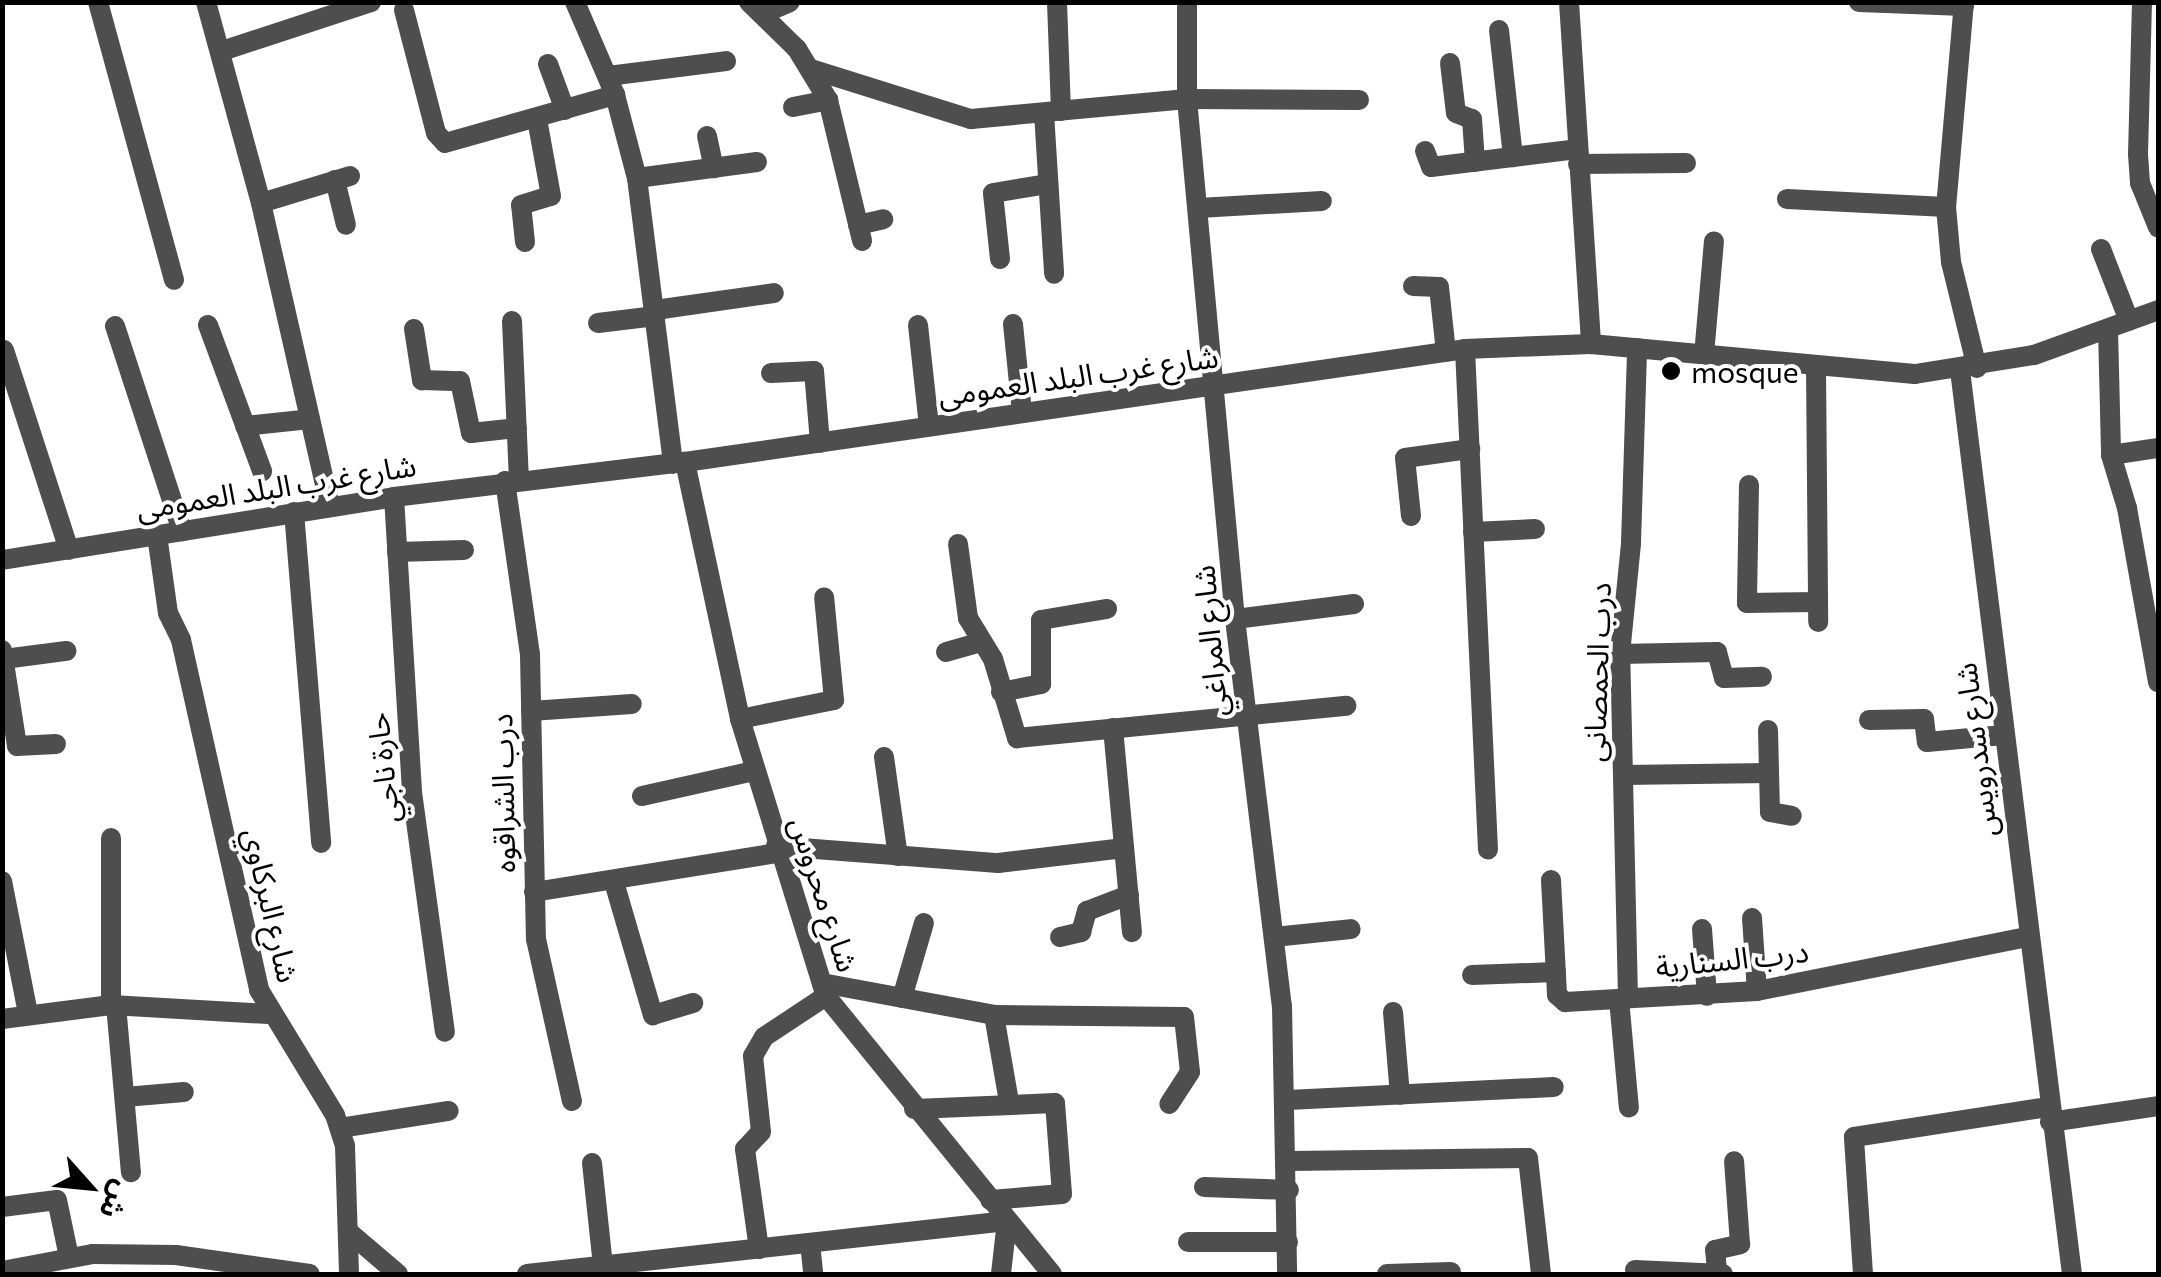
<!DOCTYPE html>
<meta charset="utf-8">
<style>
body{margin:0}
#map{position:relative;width:2161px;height:1277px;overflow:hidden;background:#fff;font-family:Commissioner,"Noto Sans Arabic",sans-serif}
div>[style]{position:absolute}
.minor>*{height:20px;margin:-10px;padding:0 10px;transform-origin:10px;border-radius:10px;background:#4e4e4e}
.tertiary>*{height:20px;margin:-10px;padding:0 10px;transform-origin:10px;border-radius:10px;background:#4e4e4e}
.dots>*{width:28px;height:28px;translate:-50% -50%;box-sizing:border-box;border:5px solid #fff;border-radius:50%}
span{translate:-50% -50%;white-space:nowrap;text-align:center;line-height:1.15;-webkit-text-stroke:8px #fff;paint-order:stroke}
.poi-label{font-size:30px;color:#000}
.left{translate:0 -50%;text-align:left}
.street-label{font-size:30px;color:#000}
.frame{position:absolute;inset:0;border:5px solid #000;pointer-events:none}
.north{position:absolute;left:40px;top:1137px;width:100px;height:100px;-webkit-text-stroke:8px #fff;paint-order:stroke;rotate:117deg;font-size:28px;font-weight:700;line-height:40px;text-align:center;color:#000}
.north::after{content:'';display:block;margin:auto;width:35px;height:45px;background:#000;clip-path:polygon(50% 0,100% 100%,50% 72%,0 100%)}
</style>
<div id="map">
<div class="minor">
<i style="left:98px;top:2px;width:288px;rotate:74.7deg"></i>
<i style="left:206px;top:2px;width:208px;rotate:74.7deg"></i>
<i style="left:261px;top:203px;width:311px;rotate:77.2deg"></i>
<i style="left:575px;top:2px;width:101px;rotate:66.7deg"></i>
<i style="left:615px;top:95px;width:86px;rotate:75.2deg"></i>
<i style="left:637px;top:178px;width:288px;rotate:82.8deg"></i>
<i style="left:749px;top:2px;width:67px;rotate:44.4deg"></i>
<i style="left:797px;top:49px;width:60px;rotate:58.7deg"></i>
<i style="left:828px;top:100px;width:145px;rotate:76.4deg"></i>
<i style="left:1057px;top:2px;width:109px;rotate:87.9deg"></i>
<i style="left:1187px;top:2px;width:97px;rotate:90deg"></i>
<i style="left:1187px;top:99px;width:522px;rotate:84.73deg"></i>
<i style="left:1235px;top:619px;width:390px;rotate:83.1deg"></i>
<i style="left:1282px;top:1006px;width:268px;rotate:88.9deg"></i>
<i style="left:1569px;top:2px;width:343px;rotate:86.3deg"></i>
<i style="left:1859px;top:2px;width:105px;rotate:2.2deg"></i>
<i style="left:1964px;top:2px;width:206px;rotate:95deg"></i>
<i style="left:1946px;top:207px;width:55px;rotate:84.8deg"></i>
<i style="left:1951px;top:262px;width:109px;rotate:76.2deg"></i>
<i style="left:2142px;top:2px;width:152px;rotate:91.5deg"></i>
<i style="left:2138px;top:154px;width:29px;rotate:86deg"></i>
<i style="left:2140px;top:183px;width:48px;rotate:67.8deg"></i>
<i style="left:404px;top:10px;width:127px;rotate:75.4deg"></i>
<i style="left:436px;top:133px;width:13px;rotate:48deg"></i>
<i style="left:445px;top:143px;width:177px;rotate:-15.8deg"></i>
<i style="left:762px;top:14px;width:30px;rotate:-23deg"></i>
<i style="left:1499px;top:30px;width:128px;rotate:83.7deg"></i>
<i style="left:222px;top:51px;width:157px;rotate:-18.2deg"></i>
<i style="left:1450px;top:63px;width:50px;rotate:83.2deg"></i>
<i style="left:1456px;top:113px;width:17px;rotate:21deg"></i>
<i style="left:1472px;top:119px;width:43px;rotate:86deg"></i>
<i style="left:548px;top:64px;width:49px;rotate:69.7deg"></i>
<i style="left:811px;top:69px;width:168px;rotate:17.4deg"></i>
<i style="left:971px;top:119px;width:217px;rotate:-5.3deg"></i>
<i style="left:1187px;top:99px;width:172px;rotate:0.3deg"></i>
<i style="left:608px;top:76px;width:119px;rotate:-7.2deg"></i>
<i style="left:793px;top:107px;width:36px;rotate:-11deg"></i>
<i style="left:1044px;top:113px;width:161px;rotate:86.4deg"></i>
<i style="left:707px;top:136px;width:33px;rotate:78deg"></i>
<i style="left:1425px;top:151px;width:17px;rotate:69deg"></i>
<i style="left:1431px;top:167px;width:147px;rotate:-7deg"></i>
<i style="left:1578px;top:164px;width:108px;rotate:-0.5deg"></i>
<i style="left:637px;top:178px;width:121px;rotate:-7.6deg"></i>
<i style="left:335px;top:180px;width:46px;rotate:76.3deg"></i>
<i style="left:1787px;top:199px;width:159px;rotate:2.9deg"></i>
<i style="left:261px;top:203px;width:93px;rotate:-16.9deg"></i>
<i style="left:1199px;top:208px;width:123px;rotate:-3.3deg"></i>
<i style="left:858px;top:225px;width:26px;rotate:-13deg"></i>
<i style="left:525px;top:242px;width:37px;rotate:-96deg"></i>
<i style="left:521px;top:205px;width:31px;rotate:-17deg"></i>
<i style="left:551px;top:196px;width:78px;rotate:-100.3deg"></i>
<i style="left:2101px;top:249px;width:77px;rotate:68.7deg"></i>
<i style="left:1000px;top:259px;width:66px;rotate:-96.1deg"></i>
<i style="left:993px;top:193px;width:56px;rotate:-9.3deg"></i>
<i style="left:1413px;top:286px;width:26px;rotate:2deg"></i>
<i style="left:1439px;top:287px;width:65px;rotate:83.9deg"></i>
<i style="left:655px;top:310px;width:120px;rotate:-8.1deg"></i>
<i style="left:512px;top:321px;width:158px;rotate:87.5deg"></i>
<i style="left:598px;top:323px;width:58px;rotate:-6.9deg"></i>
<i style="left:1013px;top:324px;width:89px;rotate:84.2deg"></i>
<i style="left:208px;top:325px;width:156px;rotate:69.7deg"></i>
<i style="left:918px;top:325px;width:102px;rotate:83.8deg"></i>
<i style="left:115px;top:326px;width:216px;rotate:71.9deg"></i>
<i style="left:414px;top:329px;width:52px;rotate:81.1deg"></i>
<i style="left:422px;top:380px;width:38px;rotate:2deg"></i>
<i style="left:460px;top:381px;width:53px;rotate:78.1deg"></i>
<i style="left:471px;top:433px;width:46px;rotate:-6.2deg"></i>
<i style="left:2108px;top:329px;width:126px;rotate:88.6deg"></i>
<i style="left:2111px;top:455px;width:55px;rotate:73.2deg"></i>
<i style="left:2127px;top:508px;width:177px;rotate:79.9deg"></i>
<i style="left:1465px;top:349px;width:501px;rotate:87.37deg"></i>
<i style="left:4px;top:350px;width:210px;rotate:72deg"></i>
<i style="left:1704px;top:355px;width:114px;rotate:-85deg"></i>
<i style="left:1816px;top:368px;width:254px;rotate:89.5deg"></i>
<i style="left:1960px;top:370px;width:911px;rotate:82.94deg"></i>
<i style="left:771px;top:373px;width:43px;rotate:-2.7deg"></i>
<i style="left:814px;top:371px;width:72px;rotate:85.2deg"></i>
<i style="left:245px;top:426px;width:65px;rotate:-6.1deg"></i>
<i style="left:2111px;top:455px;width:48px;rotate:-8.5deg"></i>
<i style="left:685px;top:462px;width:263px;rotate:77.9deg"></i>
<i style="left:740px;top:719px;width:290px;rotate:72.8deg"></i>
<i style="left:826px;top:996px;width:358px;rotate:50.9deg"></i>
<i style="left:505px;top:481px;width:176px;rotate:81.8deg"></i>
<i style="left:530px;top:655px;width:284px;rotate:88.8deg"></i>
<i style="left:536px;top:939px;width:166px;rotate:77.5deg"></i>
<i style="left:1749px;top:485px;width:118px;rotate:91deg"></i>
<i style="left:1747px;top:603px;width:71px;rotate:-0.8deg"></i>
<i style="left:394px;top:497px;width:296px;rotate:86.5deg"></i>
<i style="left:412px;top:792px;width:242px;rotate:82.2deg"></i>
<i style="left:294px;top:512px;width:332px;rotate:85.3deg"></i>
<i style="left:1411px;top:516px;width:58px;rotate:-95.9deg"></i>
<i style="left:1405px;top:458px;width:66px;rotate:-7.9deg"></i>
<i style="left:1473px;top:532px;width:62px;rotate:-2.8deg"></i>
<i style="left:157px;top:535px;width:79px;rotate:82deg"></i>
<i style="left:168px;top:613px;width:30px;rotate:64deg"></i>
<i style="left:181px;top:640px;width:359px;rotate:77.4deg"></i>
<i style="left:259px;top:990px;width:146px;rotate:58.7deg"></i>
<i style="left:335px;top:1115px;width:33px;rotate:72deg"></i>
<i style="left:345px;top:1146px;width:128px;rotate:88.2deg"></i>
<i style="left:958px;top:544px;width:75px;rotate:82.3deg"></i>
<i style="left:968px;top:618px;width:48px;rotate:58.6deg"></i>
<i style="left:993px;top:659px;width:83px;rotate:73.1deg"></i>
<i style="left:1017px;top:738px;width:331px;rotate:-5.6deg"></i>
<i style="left:397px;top:552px;width:67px;rotate:-1.7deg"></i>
<i style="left:1235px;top:619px;width:120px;rotate:-7.2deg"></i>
<i style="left:2px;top:650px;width:97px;rotate:81.1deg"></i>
<i style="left:17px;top:746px;width:39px;rotate:-3deg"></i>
<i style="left:946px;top:652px;width:37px;rotate:-16deg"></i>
<i style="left:1620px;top:654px;width:97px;rotate:-1.2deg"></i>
<i style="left:1717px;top:652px;width:27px;rotate:75deg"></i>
<i style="left:1724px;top:678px;width:38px;rotate:-2deg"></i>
<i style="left:4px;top:659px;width:63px;rotate:-7.4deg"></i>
<i style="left:1001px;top:692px;width:41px;rotate:-11.3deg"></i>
<i style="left:1041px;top:684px;width:64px;rotate:-90deg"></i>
<i style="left:1041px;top:620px;width:67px;rotate:-9.5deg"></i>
<i style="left:531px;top:711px;width:101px;rotate:-4deg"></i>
<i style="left:740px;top:719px;width:96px;rotate:-11.4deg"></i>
<i style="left:834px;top:700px;width:103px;rotate:-95.5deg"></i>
<i style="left:1869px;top:720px;width:55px;rotate:-1deg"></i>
<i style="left:1924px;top:719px;width:23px;rotate:83deg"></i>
<i style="left:1927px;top:742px;width:77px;rotate:-5.2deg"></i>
<i style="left:1113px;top:728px;width:205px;rotate:84.7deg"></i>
<i style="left:1768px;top:730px;width:82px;rotate:88.6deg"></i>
<i style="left:1770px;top:812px;width:22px;rotate:10deg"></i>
<i style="left:884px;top:757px;width:100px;rotate:82deg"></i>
<i style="left:1623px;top:775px;width:146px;rotate:-0.8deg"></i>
<i style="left:642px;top:796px;width:115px;rotate:-12.6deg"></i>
<i style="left:776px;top:846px;width:223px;rotate:4.4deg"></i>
<i style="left:998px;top:863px;width:127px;rotate:-6.8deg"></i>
<i style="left:1551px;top:880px;width:115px;rotate:87deg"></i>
<i style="left:1557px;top:995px;width:11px;rotate:41deg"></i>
<i style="left:1565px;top:1002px;width:192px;rotate:-3.3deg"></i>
<i style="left:1757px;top:991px;width:276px;rotate:-11.3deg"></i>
<i style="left:2px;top:881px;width:135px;rotate:78.9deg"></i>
<i style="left:614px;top:882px;width:139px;rotate:73.7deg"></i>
<i style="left:653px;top:1015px;width:42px;rotate:-16.7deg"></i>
<i style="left:534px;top:892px;width:247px;rotate:-9.1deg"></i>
<i style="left:1752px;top:918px;width:73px;rotate:86.1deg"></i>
<i style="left:1702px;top:929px;width:67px;rotate:85.7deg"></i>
<i style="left:1060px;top:937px;width:22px;rotate:-13deg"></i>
<i style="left:1081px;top:932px;width:22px;rotate:-74deg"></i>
<i style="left:1087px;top:911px;width:45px;rotate:-20.9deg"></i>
<i style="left:1274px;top:937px;width:77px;rotate:-5.9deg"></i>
<i style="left:1472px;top:975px;width:84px;rotate:-2deg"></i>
<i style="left:822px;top:983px;width:175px;rotate:10.5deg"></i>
<i style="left:994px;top:1015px;width:190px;rotate:0.6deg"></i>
<i style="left:1184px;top:1017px;width:55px;rotate:83.8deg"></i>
<i style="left:1190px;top:1072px;width:38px;rotate:123deg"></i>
<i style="left:902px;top:998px;width:78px;rotate:-73.7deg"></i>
<i style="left:1628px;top:998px;width:344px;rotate:-91.3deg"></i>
<i style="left:1620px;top:654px;width:112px;rotate:-84.3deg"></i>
<i style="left:1631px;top:543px;width:195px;rotate:-88.2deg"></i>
<i style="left:1619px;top:999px;width:109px;rotate:84.8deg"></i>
<i style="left:111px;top:1005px;width:167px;rotate:-90deg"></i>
<i style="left:116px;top:1005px;width:168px;rotate:84.9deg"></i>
<i style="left:1393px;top:1012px;width:83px;rotate:85.2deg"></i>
<i style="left:994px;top:1015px;width:88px;rotate:80.2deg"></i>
<i style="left:125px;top:1097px;width:59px;rotate:-4.8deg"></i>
<i style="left:1288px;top:1100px;width:266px;rotate:-2.8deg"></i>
<i style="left:914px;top:1109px;width:141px;rotate:-2.4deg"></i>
<i style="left:1055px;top:1103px;width:91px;rotate:85.6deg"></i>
<i style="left:1062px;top:1194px;width:72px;rotate:175.2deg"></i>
<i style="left:2050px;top:1122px;width:109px;rotate:-8.4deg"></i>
<i style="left:340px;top:1128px;width:110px;rotate:-8.9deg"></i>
<i style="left:1290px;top:1161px;width:238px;rotate:-0.7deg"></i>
<i style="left:1528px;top:1158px;width:117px;rotate:83.6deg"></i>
<i style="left:592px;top:1163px;width:104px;rotate:83.9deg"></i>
<i style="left:1204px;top:1187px;width:85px;rotate:2deg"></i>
<i style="left:2px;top:1207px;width:55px;rotate:-7.3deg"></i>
<i style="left:57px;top:1200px;width:58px;rotate:78.1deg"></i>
<i style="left:350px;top:1233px;width:63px;rotate:40.5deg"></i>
<i style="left:1188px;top:1242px;width:100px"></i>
<i style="left:810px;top:1243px;width:31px;rotate:84deg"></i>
<i style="left:759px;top:1249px;width:101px;rotate:-98deg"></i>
<i style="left:745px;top:1149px;width:23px;rotate:-47deg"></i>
<i style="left:761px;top:1132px;width:76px;rotate:-96deg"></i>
<i style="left:753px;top:1056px;width:22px;rotate:-60deg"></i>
<i style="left:764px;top:1037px;width:74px;rotate:-33.5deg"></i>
<i style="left:1635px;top:1270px;width:88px;rotate:2.6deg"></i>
<i style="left:2px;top:1271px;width:93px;rotate:-10.6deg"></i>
<i style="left:93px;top:1254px;width:83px;rotate:0.7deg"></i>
<i style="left:176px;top:1255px;width:135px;rotate:8.1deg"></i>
<i style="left:1717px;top:1271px;width:21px;rotate:-95deg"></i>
<i style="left:1715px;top:1250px;width:26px;rotate:-13deg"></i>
<i style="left:1740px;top:1244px;width:83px;rotate:-94.1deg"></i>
<i style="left:527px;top:1274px;width:483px;rotate:-6.3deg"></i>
<i style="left:1007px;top:1221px;width:53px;rotate:96.5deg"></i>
<i style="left:1387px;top:1274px;width:64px;rotate:-1.8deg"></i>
<i style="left:1863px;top:1274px;width:137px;rotate:-93.8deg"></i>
<i style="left:1854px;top:1137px;width:196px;rotate:-8.8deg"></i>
</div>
<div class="tertiary">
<i style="left:2px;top:560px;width:397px;rotate:-9.1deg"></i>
<i style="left:394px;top:497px;width:293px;rotate:-6.9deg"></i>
<i style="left:685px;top:462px;width:788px;rotate:-8.24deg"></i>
<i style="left:1465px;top:349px;width:126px;rotate:-2.3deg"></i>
<i style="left:1591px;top:344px;width:325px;rotate:5.3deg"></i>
<i style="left:1915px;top:374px;width:121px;rotate:-9.1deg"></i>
<i style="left:2034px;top:355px;width:132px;rotate:-19.9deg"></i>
<i style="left:2px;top:1019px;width:110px;rotate:-7.3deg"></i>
<i style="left:111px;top:1005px;width:158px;rotate:3.3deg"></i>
</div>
<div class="dots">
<i style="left:1671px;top:371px;background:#000"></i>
</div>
<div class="poi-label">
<span class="left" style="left:1691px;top:371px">mosque</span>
</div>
<div class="street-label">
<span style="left:1078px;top:375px;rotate:-8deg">شارع غرب البلد العمومى</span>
<span style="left:276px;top:486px;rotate:-9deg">شارع غرب البلد العمومى</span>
<span style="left:1209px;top:641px;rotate:-95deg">شارع المراغي</span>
<span style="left:1596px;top:672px;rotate:-88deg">درب الحمصانى</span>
<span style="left:1975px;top:750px;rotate:-97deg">شارع سدرويس</span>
<span style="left:382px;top:768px;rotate:-96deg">حارة ناجي</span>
<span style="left:502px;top:793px;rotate:-91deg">درب الشراقوه</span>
<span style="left:825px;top:894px;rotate:72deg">شارع محروس</span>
<span style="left:272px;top:905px;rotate:77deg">شارع البركاوي</span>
<span style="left:1732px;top:958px;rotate:-6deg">درب السنارية</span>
</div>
<div class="frame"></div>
<div class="north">ش</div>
</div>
